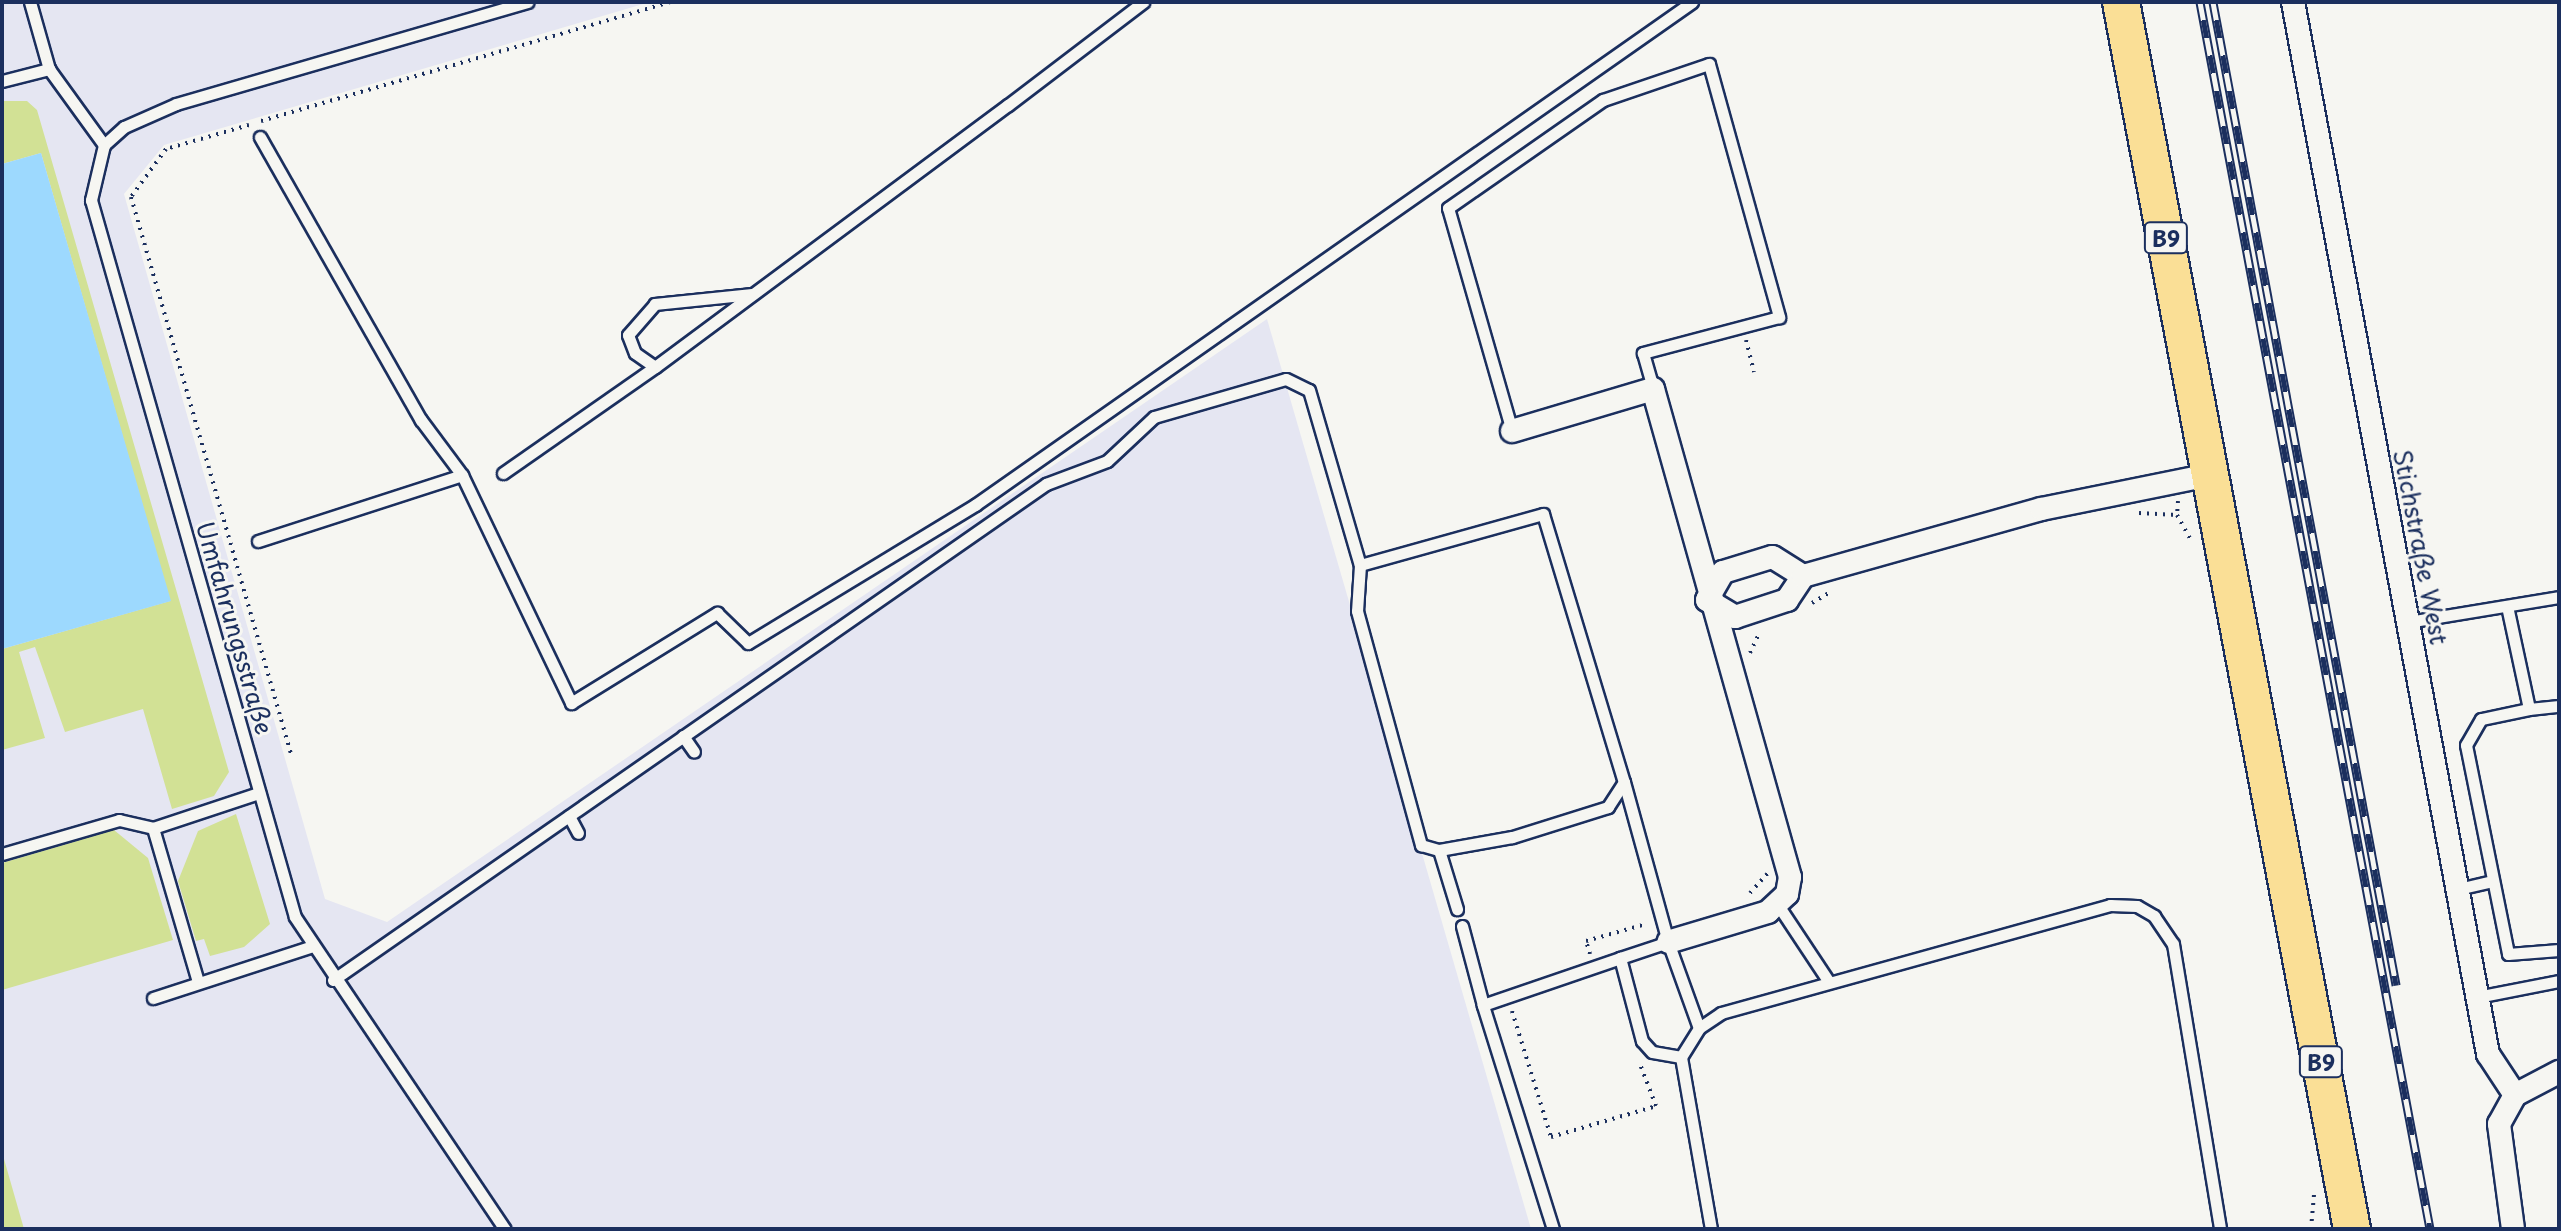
<!DOCTYPE html>
<meta charset="utf-8">
<style>
body{margin:0}
#map{position:relative;width:2561px;height:1231px;overflow:hidden;background:#f6f6f2;font-family:"Playpen Sans",sans-serif}
div>[style]{position:absolute}
.built>*{inset:0;background:#e5e6f2}
.green>*{inset:0;background:#d2e195}
.water>*{inset:0;background:#9dd9fe}
.path>*{height:4px;margin-top:-2px;transform-origin:0;background:repeating-linear-gradient(90deg,#1b2f5e 0 2px,transparent 0 8px)}
.roads{filter:drop-shadow(2px 0 #1b2f5e) drop-shadow(-2px 0 #1b2f5e) drop-shadow(0 2px #1b2f5e) drop-shadow(0 -2px #1b2f5e)}
.service>*{height:11px;margin:-5.5px;padding:0 5.5px;transform-origin:5.5px;border-radius:5.5px;background:#f6f6f2}
.minor>*{height:22px;margin:-11px;padding:0 11px;transform-origin:11px;border-radius:11px;background:#f6f6f2}
.primary>*{height:36px;margin:-18px;padding:0 18px;transform-origin:18px;border-radius:18px;background:#fadf96}
.rail>*{height:9px;margin-top:-4.5px;transform-origin:0;background:repeating-linear-gradient(90deg,#f6f6f2 0 18px,#1b2f5e 0 36px);box-sizing:border-box;border-block:2px solid #1b2f5e}
span{translate:-50% -50%;white-space:nowrap;text-align:center;line-height:1.15;-webkit-text-stroke:6px #f6f6f2;paint-order:stroke}
.shield-label span{padding:2px 6px;background:#f6f6f2;border:2px solid;border-radius:6px;-webkit-text-stroke-width:0}
.shield-label{font-size:22px;color:#1b2f5e;font-weight:700}
.street-label{font-size:24px;color:#1b2f5e}
.frame{position:absolute;inset:0;border:4px solid #1b2f5e;pointer-events:none}
</style>
<div id="map">
<div class="built">
<i style="clip-path:polygon(2px 2px,650px 2px,164px 145px,124px 194px,325px 899px,387px 922px,1267px 319px,1531px 1229px,2px 1229px)"></i>
</div>
<div class="green">
<i style="clip-path:polygon(2px 101px,27px 101px,37px 110px,229px 772px,214px 796px,172px 809px,143px 709px,65px 732px,35px 647px,19px 652px,45px 738px,2px 750px,2px 649px,170px 601px,41px 153px,2px 164px)"></i>
<i style="clip-path:polygon(236px 814px,270px 924px,244px 947px,210px 956px,204px 939px,196px 941px,178px 881px,198px 831px)"></i>
<i style="clip-path:polygon(114px 830px,148px 858px,173px 940px,2px 990px,2px 863px)"></i>
<i style="clip-path:polygon(2px 1152px,24px 1229px,2px 1229px)"></i>
</div>
<div class="water">
<i style="clip-path:polygon(41px 153px,171px 601px,2px 649px,2px 164px)"></i>
</div>
<div class="path">
<i style="left:261px;top:121px;width:426px;rotate:-16.2deg"></i>
<i style="left:249px;top:125px;width:86px;rotate:163.9deg"></i>
<i style="left:166px;top:149px;width:59px;rotate:126.1deg"></i>
<i style="left:131px;top:197px;width:580px;rotate:73.97deg"></i>
<i style="left:1746px;top:340px;width:33px;rotate:76deg"></i>
<i style="left:2178px;top:501px;width:14px;rotate:94deg"></i>
<i style="left:2177px;top:515px;width:29px;rotate:61deg"></i>
<i style="left:2139px;top:513px;width:38px;rotate:3deg"></i>
<i style="left:1812px;top:603px;width:21px;rotate:-31deg"></i>
<i style="left:1750px;top:653px;width:23px;rotate:-65deg"></i>
<i style="left:1750px;top:893px;width:27px;rotate:-48deg"></i>
<i style="left:1590px;top:954px;width:14px;rotate:-107deg"></i>
<i style="left:1586px;top:941px;width:62px;rotate:-15.8deg"></i>
<i style="left:1512px;top:1011px;width:132px;rotate:72.8deg"></i>
<i style="left:1551px;top:1137px;width:109px;rotate:-16.4deg"></i>
<i style="left:1656px;top:1106px;width:45px;rotate:-110.9deg"></i>
<i style="left:2311px;top:1229px;width:37px;rotate:-85deg"></i>
</div>
<div class="roads">
<div class="service">
<i style="left:30px;top:2px;width:70px;rotate:74.2deg"></i>
<i style="left:49px;top:69px;width:94px;rotate:54.1deg"></i>
<i style="left:104px;top:145px;width:57px;rotate:103.3deg"></i>
<i style="left:91px;top:200px;width:745px;rotate:74.12deg"></i>
<i style="left:295px;top:917px;width:376px;rotate:56.1deg"></i>
<i style="left:2px;top:81px;width:49px;rotate:-14.3deg"></i>
<i style="left:260px;top:137px;width:326px;rotate:60.4deg"></i>
<i style="left:421px;top:420px;width:69px;rotate:53.3deg"></i>
<i style="left:462px;top:475px;width:253px;rotate:64.4deg"></i>
<i style="left:571px;top:703px;width:172px;rotate:-31.7deg"></i>
<i style="left:717px;top:613px;width:43px;rotate:44.1deg"></i>
<i style="left:748px;top:643px;width:266px;rotate:-31.3deg"></i>
<i style="left:975px;top:505px;width:876px;rotate:-35.05deg"></i>
<i style="left:104px;top:145px;width:27px;rotate:-42deg"></i>
<i style="left:124px;top:127px;width:57px;rotate:-23.9deg"></i>
<i style="left:176px;top:104px;width:366px;rotate:-16.2deg"></i>
<i style="left:752px;top:294px;width:98px;rotate:174.1deg"></i>
<i style="left:655px;top:304px;width:41px;rotate:131.1deg"></i>
<i style="left:628px;top:335px;width:19px;rotate:69deg"></i>
<i style="left:635px;top:353px;width:24px;rotate:35deg"></i>
<i style="left:655px;top:367px;width:440px;rotate:-36.6deg"></i>
<i style="left:1008px;top:105px;width:170px;rotate:-37.3deg"></i>
<i style="left:1512px;top:431px;width:232px;rotate:-106deg"></i>
<i style="left:1448px;top:208px;width:189px;rotate:-34.9deg"></i>
<i style="left:1603px;top:100px;width:112px;rotate:-18.8deg"></i>
<i style="left:1709px;top:64px;width:263px;rotate:74.5deg"></i>
<i style="left:1779px;top:317px;width:141px;rotate:165.2deg"></i>
<i style="left:1643px;top:353px;width:37px;rotate:74deg"></i>
<i style="left:503px;top:473px;width:185px;rotate:-34.9deg"></i>
<i style="left:258px;top:541px;width:214px;rotate:-17.9deg"></i>
<i style="left:1360px;top:565px;width:190px;rotate:-15.6deg"></i>
<i style="left:1543px;top:514px;width:280px;rotate:73.2deg"></i>
<i style="left:1624px;top:782px;width:30px;rotate:123deg"></i>
<i style="left:1608px;top:807px;width:101px;rotate:162.6deg"></i>
<i style="left:1512px;top:837px;width:74px;rotate:169.9deg"></i>
<i style="left:1439px;top:850px;width:62px;rotate:73deg"></i>
<i style="left:2507px;top:606px;width:105px;rotate:77.9deg"></i>
<i style="left:2529px;top:709px;width:49px;rotate:168.2deg"></i>
<i style="left:2481px;top:719px;width:30px;rotate:120deg"></i>
<i style="left:2466px;top:745px;width:213px;rotate:78.6deg"></i>
<i style="left:2508px;top:954px;width:51px;rotate:-4.5deg"></i>
<i style="left:2408px;top:622px;width:153px;rotate:-9.4deg"></i>
<i style="left:2529px;top:709px;width:30px;rotate:-6deg"></i>
<i style="left:683px;top:736px;width:19px;rotate:55deg"></i>
<i style="left:1624px;top:782px;width:166px;rotate:74.6deg"></i>
<i style="left:569px;top:816px;width:19px;rotate:62deg"></i>
<i style="left:153px;top:828px;width:160px;rotate:73.7deg"></i>
<i style="left:2px;top:854px;width:122px;rotate:-16.2deg"></i>
<i style="left:119px;top:820px;width:35px;rotate:13deg"></i>
<i style="left:153px;top:828px;width:112px;rotate:-18.3deg"></i>
<i style="left:2458px;top:889px;width:36px;rotate:-13deg"></i>
<i style="left:1778px;top:905px;width:92px;rotate:56.5deg"></i>
<i style="left:1462px;top:926px;width:82px;rotate:75.1deg"></i>
<i style="left:333px;top:980px;width:869px;rotate:-34.82deg"></i>
<i style="left:1046px;top:484px;width:65px;rotate:-20.7deg"></i>
<i style="left:1107px;top:461px;width:64px;rotate:-43.1deg"></i>
<i style="left:1154px;top:417px;width:137px;rotate:-16.1deg"></i>
<i style="left:1286px;top:379px;width:25px;rotate:26deg"></i>
<i style="left:1309px;top:390px;width:182px;rotate:73.8deg"></i>
<i style="left:1360px;top:565px;width:46px;rotate:93.7deg"></i>
<i style="left:1357px;top:611px;width:243px;rotate:74.7deg"></i>
<i style="left:1421px;top:845px;width:19px;rotate:16deg"></i>
<i style="left:2477px;top:997px;width:84px;rotate:-11deg"></i>
<i style="left:153px;top:998px;width:165px;rotate:-18deg"></i>
<i style="left:1681px;top:1057px;width:29px;rotate:-170deg"></i>
<i style="left:1652px;top:1052px;width:15px;rotate:-132deg"></i>
<i style="left:1642px;top:1041px;width:86px;rotate:-104.8deg"></i>
<i style="left:1620px;top:958px;width:51px;rotate:-18.4deg"></i>
<i style="left:1668px;top:942px;width:91px;rotate:70.2deg"></i>
<i style="left:1553px;top:1229px;width:235px;rotate:-107.4deg"></i>
<i style="left:1483px;top:1005px;width:145px;rotate:-18.9deg"></i>
<i style="left:1711px;top:1229px;width:175px;rotate:-99.9deg"></i>
<i style="left:1681px;top:1057px;width:34px;rotate:-58deg"></i>
<i style="left:1699px;top:1028px;width:27px;rotate:-34deg"></i>
<i style="left:1721px;top:1013px;width:404px;rotate:-15.5deg"></i>
<i style="left:2110px;top:905px;width:27px;rotate:2deg"></i>
<i style="left:2137px;top:906px;width:20px;rotate:30deg"></i>
<i style="left:2154px;top:916px;width:34px;rotate:56deg"></i>
<i style="left:2173px;top:944px;width:289px;rotate:80.6deg"></i>
</div>
<div class="minor">
<i style="left:2293px;top:2px;width:1070px;rotate:79.5deg"></i>
<i style="left:2488px;top:1054px;width:49px;rotate:56.6deg"></i>
<i style="left:1512px;top:431px;width:147px;rotate:-16.6deg"></i>
<i style="left:1653px;top:389px;width:507px;rotate:74.32deg"></i>
<i style="left:1790px;top:877px;width:17px;rotate:100deg"></i>
<i style="left:1787px;top:894px;width:26px;rotate:137deg"></i>
<i style="left:1768px;top:912px;width:104px;rotate:163.3deg"></i>
<i style="left:1803px;top:576px;width:36px;rotate:-148deg"></i>
<i style="left:1772px;top:557px;width:51px;rotate:163deg"></i>
<i style="left:1723px;top:572px;width:32px;rotate:120deg"></i>
<i style="left:1707px;top:600px;width:33px;rotate:31deg"></i>
<i style="left:1735px;top:617px;width:55px;rotate:-18.1deg"></i>
<i style="left:1787px;top:600px;width:29px;rotate:-56deg"></i>
<i style="left:1803px;top:576px;width:247px;rotate:-15.7deg"></i>
<i style="left:2041px;top:509px;width:172px;rotate:-11.4deg"></i>
<i style="left:2513px;top:1229px;width:106px;rotate:-97.6deg"></i>
<i style="left:2499px;top:1124px;width:33px;rotate:-61deg"></i>
<i style="left:2515px;top:1095px;width:50px;rotate:-27.6deg"></i>
</div>
<div class="primary">
<i style="left:2121px;top:2px;width:1249px;rotate:79.34deg"></i>
</div>
</div>
<div class="rail">
<i style="left:2200px;top:2px;width:1248px;rotate:79.38deg"></i>
<i style="left:2213px;top:2px;width:1000px;rotate:79.45deg"></i>
</div>
<div class="shield-label">
<span style="left:2166px;top:238px">B9</span>
<span style="left:2321px;top:1062px">B9</span>
</div>
<div class="street-label">
<span style="left:2421px;top:547px;rotate:79deg">Stichstraße West</span>
<span style="left:235px;top:628px;rotate:74deg">Umfahrungsstraße</span>
</div>
<div class="frame"></div>
</div>
